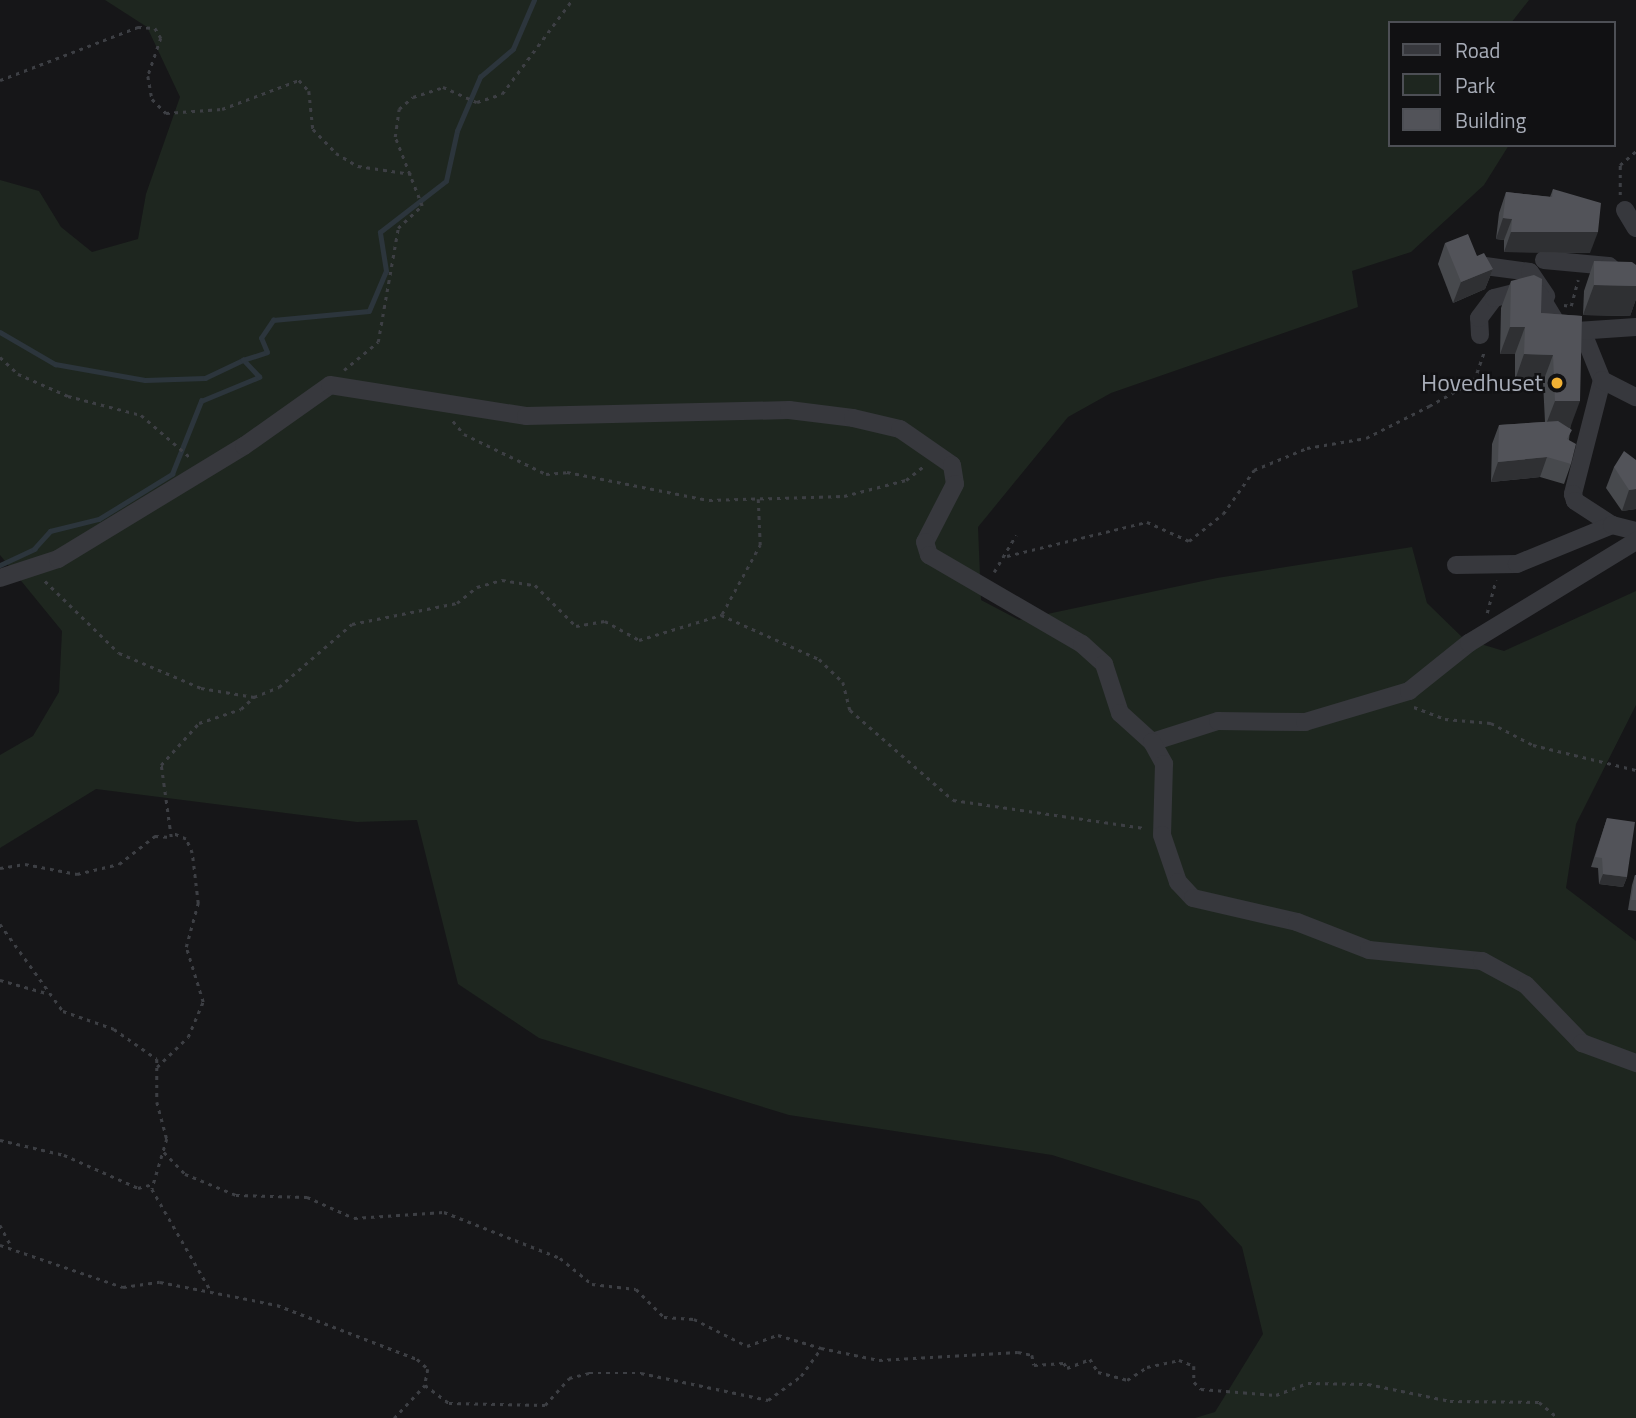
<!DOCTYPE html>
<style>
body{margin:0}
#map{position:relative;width:1636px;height:1418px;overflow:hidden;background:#161618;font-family:"Titillium Web",sans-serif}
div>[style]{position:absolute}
.green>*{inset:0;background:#1e261f}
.stream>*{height:4.5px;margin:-2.25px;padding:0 2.25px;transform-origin:2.25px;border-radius:2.25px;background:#2c353c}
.path>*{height:2.5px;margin-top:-1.25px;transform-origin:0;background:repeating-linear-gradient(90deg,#3d3f44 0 3.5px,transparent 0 8.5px)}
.minor>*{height:18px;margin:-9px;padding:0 9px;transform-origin:9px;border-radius:9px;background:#37383d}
.wall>*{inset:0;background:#47494d}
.shaded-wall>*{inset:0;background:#2f3033}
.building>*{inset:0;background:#525359}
.dots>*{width:19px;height:19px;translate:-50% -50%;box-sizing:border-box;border:4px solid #111113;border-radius:50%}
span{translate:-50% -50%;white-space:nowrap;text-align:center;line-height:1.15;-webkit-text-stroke:5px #111113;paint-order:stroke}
.poi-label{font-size:24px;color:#a8adb8}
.right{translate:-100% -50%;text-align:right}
.legend{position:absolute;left:1388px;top:21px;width:228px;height:126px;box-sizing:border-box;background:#111113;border:2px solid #4d4f55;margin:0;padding:9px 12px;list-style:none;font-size:21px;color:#a8adb8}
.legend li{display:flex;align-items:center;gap:14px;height:35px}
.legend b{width:35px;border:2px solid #4d4f55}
</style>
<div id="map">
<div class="green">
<i style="clip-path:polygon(105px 0,1529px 0,1511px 23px,1389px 23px,1389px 145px,1509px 145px,1484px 185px,1411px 252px,1352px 271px,1358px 307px,1111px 393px,1068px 417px,978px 527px,981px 600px,1019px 620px,1217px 578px,1412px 547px,1427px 603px,1464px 639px,1504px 651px,1636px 591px,1636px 705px,1576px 824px,1566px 888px,1636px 941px,1636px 1418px,1195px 1418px,1215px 1412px,1263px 1334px,1242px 1247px,1199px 1201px,1052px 1155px,789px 1115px,539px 1038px,458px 984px,417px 820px,357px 822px,96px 789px,0 848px,0 755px,33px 736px,59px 692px,62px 631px,0 555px,0 180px,39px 191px,61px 227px,92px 252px,138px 239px,146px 194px,180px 97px,147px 27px)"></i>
</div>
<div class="stream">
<i style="left:0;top:332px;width:64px;rotate:30.2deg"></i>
<i style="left:55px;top:364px;width:91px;rotate:10.1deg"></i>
<i style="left:145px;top:380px;width:60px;rotate:-1.9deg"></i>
<i style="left:205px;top:378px;width:42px;rotate:-25.3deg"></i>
<i style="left:0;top:565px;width:38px;rotate:-25deg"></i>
<i style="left:34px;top:549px;width:24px;rotate:-48deg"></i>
<i style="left:50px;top:531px;width:50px;rotate:-13.8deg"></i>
<i style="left:99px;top:519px;width:86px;rotate:-31.7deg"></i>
<i style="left:172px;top:474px;width:79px;rotate:-68.3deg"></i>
<i style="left:201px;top:401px;width:63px;rotate:-22.5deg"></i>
<i style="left:259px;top:377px;width:23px;rotate:-133deg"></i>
<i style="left:243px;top:360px;width:25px;rotate:-18deg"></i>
<i style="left:267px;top:352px;width:15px;rotate:-113deg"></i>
<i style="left:261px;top:338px;width:22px;rotate:-56deg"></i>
<i style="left:273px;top:320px;width:96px;rotate:-5.4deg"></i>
<i style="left:369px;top:311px;width:43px;rotate:-67deg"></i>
<i style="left:386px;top:271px;width:39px;rotate:-99deg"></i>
<i style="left:380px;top:232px;width:83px;rotate:-37.7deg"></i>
<i style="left:446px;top:181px;width:51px;rotate:-77.6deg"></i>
<i style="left:457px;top:131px;width:59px;rotate:-66.9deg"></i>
<i style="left:480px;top:77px;width:43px;rotate:-40.3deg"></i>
<i style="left:513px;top:49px;width:53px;rotate:-66.8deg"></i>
</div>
<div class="path">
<i style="left:0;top:80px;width:148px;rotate:-21deg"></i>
<i style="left:138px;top:27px;width:17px;rotate:3deg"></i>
<i style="left:155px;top:28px;width:12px;rotate:59deg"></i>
<i style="left:161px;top:38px;width:40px;rotate:108.9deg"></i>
<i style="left:148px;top:76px;width:23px;rotate:80deg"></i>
<i style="left:152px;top:99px;width:20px;rotate:45deg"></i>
<i style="left:166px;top:113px;width:56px;rotate:-4.1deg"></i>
<i style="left:222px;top:109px;width:82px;rotate:-20.6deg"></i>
<i style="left:299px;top:80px;width:15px;rotate:48deg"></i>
<i style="left:309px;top:91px;width:38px;rotate:84deg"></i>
<i style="left:313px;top:129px;width:33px;rotate:46deg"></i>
<i style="left:336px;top:153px;width:26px;rotate:31deg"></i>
<i style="left:358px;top:166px;width:54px;rotate:8.6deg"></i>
<i style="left:1620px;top:195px;width:30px;rotate:-90deg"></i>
<i style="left:1620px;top:165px;width:21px;rotate:-41deg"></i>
<i style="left:1564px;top:305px;width:7px;rotate:8deg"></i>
<i style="left:1571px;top:306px;width:27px;rotate:-75deg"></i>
<i style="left:0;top:357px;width:25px;rotate:43deg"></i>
<i style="left:18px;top:374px;width:55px;rotate:23.7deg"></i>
<i style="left:68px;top:396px;width:75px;rotate:14.6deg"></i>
<i style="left:141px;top:415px;width:67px;rotate:40.8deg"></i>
<i style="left:344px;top:370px;width:44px;rotate:-39.5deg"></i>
<i style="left:378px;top:342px;width:116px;rotate:-80deg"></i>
<i style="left:398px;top:228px;width:33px;rotate:-43deg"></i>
<i style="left:422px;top:206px;width:74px;rotate:-111.4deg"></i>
<i style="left:395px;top:137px;width:28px;rotate:-82deg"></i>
<i style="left:399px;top:109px;width:18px;rotate:-41deg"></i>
<i style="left:413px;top:97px;width:32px;rotate:-18deg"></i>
<i style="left:443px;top:87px;width:37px;rotate:24deg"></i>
<i style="left:477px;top:102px;width:26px;rotate:-18deg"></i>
<i style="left:502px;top:94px;width:117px;rotate:-53.3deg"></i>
<i style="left:453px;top:421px;width:17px;rotate:50deg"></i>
<i style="left:464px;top:434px;width:91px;rotate:26deg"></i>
<i style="left:546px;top:474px;width:21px;rotate:-5deg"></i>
<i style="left:567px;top:472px;width:145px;rotate:11.2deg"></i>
<i style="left:709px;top:500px;width:135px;rotate:-1.7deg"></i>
<i style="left:844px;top:496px;width:64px;rotate:-14.5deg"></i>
<i style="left:906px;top:480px;width:23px;rotate:-38deg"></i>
<i style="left:1007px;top:556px;width:144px;rotate:-13.7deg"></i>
<i style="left:1147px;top:522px;width:46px;rotate:24.3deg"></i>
<i style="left:1189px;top:541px;width:43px;rotate:-38.5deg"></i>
<i style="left:1223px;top:514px;width:54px;rotate:-54.8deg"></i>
<i style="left:1254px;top:470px;width:57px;rotate:-22.5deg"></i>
<i style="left:1307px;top:448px;width:60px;rotate:-9.6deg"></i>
<i style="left:1366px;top:438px;width:71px;rotate:-26.9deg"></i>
<i style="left:1429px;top:406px;width:51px;rotate:-29.1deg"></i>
<i style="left:1474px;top:381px;width:31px;rotate:-71deg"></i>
<i style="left:994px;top:572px;width:43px;rotate:-59.3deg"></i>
<i style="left:45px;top:581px;width:103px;rotate:44.2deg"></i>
<i style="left:119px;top:653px;width:89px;rotate:23.1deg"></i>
<i style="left:201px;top:688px;width:54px;rotate:9.6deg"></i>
<i style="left:254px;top:697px;width:27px;rotate:-22deg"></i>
<i style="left:279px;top:687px;width:96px;rotate:-40.8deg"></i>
<i style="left:352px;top:624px;width:107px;rotate:-11.3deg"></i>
<i style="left:457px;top:603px;width:26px;rotate:-39deg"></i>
<i style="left:477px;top:587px;width:26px;rotate:-16deg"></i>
<i style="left:502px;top:580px;width:33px;rotate:9deg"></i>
<i style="left:535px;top:585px;width:58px;rotate:45deg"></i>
<i style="left:576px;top:626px;width:29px;rotate:-10deg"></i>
<i style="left:605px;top:621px;width:39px;rotate:29deg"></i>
<i style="left:639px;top:640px;width:86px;rotate:-17deg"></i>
<i style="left:721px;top:615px;width:107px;rotate:24.2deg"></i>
<i style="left:819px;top:659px;width:33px;rotate:44deg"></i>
<i style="left:843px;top:682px;width:29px;rotate:76deg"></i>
<i style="left:850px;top:710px;width:137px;rotate:41.1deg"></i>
<i style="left:953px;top:800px;width:195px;rotate:8.3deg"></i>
<i style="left:1487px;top:613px;width:34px;rotate:-75deg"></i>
<i style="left:722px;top:614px;width:79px;rotate:-61.2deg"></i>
<i style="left:760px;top:545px;width:46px;rotate:-92.5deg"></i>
<i style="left:1414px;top:707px;width:33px;rotate:21deg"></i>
<i style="left:1445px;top:719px;width:46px;rotate:5deg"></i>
<i style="left:1491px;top:723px;width:47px;rotate:27.6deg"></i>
<i style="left:1533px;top:745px;width:106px;rotate:13.6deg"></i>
<i style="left:0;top:868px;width:25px;rotate:-9deg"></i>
<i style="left:25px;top:864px;width:53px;rotate:10.9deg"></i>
<i style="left:77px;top:874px;width:43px;rotate:-13.4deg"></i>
<i style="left:119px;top:864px;width:46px;rotate:-37.9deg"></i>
<i style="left:155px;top:836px;width:16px;rotate:4deg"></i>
<i style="left:171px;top:837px;width:73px;rotate:-97.9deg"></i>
<i style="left:161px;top:765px;width:57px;rotate:-47.9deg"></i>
<i style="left:199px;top:723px;width:44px;rotate:-18.4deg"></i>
<i style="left:241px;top:709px;width:18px;rotate:-43deg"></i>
<i style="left:0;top:924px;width:107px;rotate:54.1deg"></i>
<i style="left:63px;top:1011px;width:54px;rotate:19.4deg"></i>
<i style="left:114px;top:1029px;width:52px;rotate:34.9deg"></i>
<i style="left:157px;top:1059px;width:43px;rotate:90deg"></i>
<i style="left:157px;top:1102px;width:38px;rotate:75deg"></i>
<i style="left:167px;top:1139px;width:52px;rotate:106.7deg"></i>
<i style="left:152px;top:1189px;width:118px;rotate:60deg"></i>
<i style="left:0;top:980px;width:48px;rotate:15.8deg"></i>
<i style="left:157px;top:1067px;width:43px;rotate:-44.1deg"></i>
<i style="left:188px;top:1037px;width:38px;rotate:-67deg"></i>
<i style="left:203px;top:1002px;width:58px;rotate:-107.2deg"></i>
<i style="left:186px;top:947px;width:46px;rotate:-74.7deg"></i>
<i style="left:198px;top:903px;width:50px;rotate:-96.8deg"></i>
<i style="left:192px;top:853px;width:15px;rotate:-113deg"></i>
<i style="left:186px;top:839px;width:13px;rotate:-157deg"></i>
<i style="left:0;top:1140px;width:66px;rotate:13.2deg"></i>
<i style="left:64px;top:1155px;width:81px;rotate:24deg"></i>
<i style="left:138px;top:1188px;width:16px;rotate:-15deg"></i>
<i style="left:164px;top:1152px;width:30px;rotate:46deg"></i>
<i style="left:185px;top:1174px;width:55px;rotate:22.4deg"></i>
<i style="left:236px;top:1195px;width:71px;rotate:1.6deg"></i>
<i style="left:307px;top:1197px;width:51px;rotate:24.1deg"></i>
<i style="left:354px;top:1218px;width:90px;rotate:-3.8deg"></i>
<i style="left:444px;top:1212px;width:125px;rotate:21.6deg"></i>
<i style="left:560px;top:1258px;width:41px;rotate:39.1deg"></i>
<i style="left:592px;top:1284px;width:44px;rotate:6.5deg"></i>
<i style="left:636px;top:1289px;width:40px;rotate:45deg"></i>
<i style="left:664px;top:1317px;width:30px;rotate:4deg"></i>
<i style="left:694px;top:1319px;width:59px;rotate:27deg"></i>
<i style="left:747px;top:1346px;width:33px;rotate:-20deg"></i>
<i style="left:778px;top:1335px;width:45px;rotate:16.8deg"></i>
<i style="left:0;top:1225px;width:24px;rotate:62deg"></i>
<i style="left:0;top:1245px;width:130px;rotate:18.9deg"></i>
<i style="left:123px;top:1287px;width:37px;rotate:-8deg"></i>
<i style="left:160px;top:1282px;width:119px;rotate:11.1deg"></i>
<i style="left:277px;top:1305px;width:150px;rotate:21.1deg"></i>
<i style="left:417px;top:1359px;width:15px;rotate:42deg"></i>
<i style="left:428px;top:1369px;width:16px;rotate:101deg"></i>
<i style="left:425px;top:1385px;width:30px;rotate:37deg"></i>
<i style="left:449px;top:1403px;width:96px;rotate:1.2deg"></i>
<i style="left:545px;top:1405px;width:36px;rotate:-48deg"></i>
<i style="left:569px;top:1378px;width:21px;rotate:-14deg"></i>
<i style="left:589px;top:1373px;width:52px"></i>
<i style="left:641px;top:1373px;width:130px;rotate:12deg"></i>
<i style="left:768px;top:1400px;width:41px;rotate:-36deg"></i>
<i style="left:801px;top:1376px;width:34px;rotate:-54deg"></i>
<i style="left:821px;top:1348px;width:59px;rotate:11.7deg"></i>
<i style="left:879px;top:1360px;width:139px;rotate:-3.3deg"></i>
<i style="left:1018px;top:1352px;width:14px;rotate:12deg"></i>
<i style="left:1032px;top:1355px;width:10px;rotate:79deg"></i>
<i style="left:1034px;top:1365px;width:30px;rotate:-4deg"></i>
<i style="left:1064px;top:1363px;width:6px;rotate:59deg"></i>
<i style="left:1067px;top:1368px;width:25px;rotate:-21deg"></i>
<i style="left:1090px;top:1359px;width:15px;rotate:58deg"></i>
<i style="left:1098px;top:1372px;width:30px;rotate:15deg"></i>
<i style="left:1127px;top:1380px;width:24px;rotate:-33deg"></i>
<i style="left:1147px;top:1367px;width:33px;rotate:-12deg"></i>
<i style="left:1179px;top:1360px;width:16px;rotate:22deg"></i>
<i style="left:1194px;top:1366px;width:16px;rotate:90deg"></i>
<i style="left:1194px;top:1382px;width:10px;rotate:45deg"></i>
<i style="left:1201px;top:1389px;width:75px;rotate:4.6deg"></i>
<i style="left:1276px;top:1395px;width:34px;rotate:-21deg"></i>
<i style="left:1308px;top:1383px;width:60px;rotate:1deg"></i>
<i style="left:1368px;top:1384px;width:84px;rotate:11.7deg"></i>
<i style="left:1450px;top:1401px;width:89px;rotate:0.6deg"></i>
<i style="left:1539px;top:1402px;width:25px;rotate:40deg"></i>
<i style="left:394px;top:1418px;width:45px;rotate:-46.8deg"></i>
</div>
<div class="minor">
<i style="left:1625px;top:210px;width:21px;rotate:59deg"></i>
<i style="left:1544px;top:260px;width:65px;rotate:5.3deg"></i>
<i style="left:1609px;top:266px;width:36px;rotate:42deg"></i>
<i style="left:1485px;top:266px;width:45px;rotate:7.6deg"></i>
<i style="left:1530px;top:272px;width:29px;rotate:56deg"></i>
<i style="left:1583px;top:333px;width:51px;rotate:68deg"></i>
<i style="left:1602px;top:380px;width:118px;rotate:104.3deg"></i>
<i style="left:1573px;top:494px;width:7px;rotate:74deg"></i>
<i style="left:1575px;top:501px;width:44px;rotate:33deg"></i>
<i style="left:1480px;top:335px;width:17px;rotate:-93deg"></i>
<i style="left:1479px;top:318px;width:25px;rotate:-53deg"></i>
<i style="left:1494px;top:298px;width:32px;rotate:-14deg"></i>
<i style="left:1525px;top:290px;width:15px;rotate:16deg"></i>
<i style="left:1539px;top:294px;width:44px;rotate:58.8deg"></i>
<i style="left:1562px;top:332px;width:74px;rotate:-3.9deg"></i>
<i style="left:1602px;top:380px;width:38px;rotate:27deg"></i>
<i style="left:1456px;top:565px;width:61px;rotate:-0.9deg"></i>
<i style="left:1517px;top:564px;width:103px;rotate:-22.3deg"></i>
<i style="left:1612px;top:525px;width:25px;rotate:14deg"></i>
<i style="left:0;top:578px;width:61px;rotate:-18.1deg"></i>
<i style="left:58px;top:559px;width:218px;rotate:-31.3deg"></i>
<i style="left:244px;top:446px;width:105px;rotate:-35.3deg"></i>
<i style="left:330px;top:385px;width:198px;rotate:9deg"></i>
<i style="left:526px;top:416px;width:263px;rotate:-1.3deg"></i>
<i style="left:789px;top:410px;width:64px;rotate:7.1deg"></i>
<i style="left:853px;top:418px;width:48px;rotate:13.2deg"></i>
<i style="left:900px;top:429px;width:63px;rotate:34.7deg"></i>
<i style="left:952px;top:465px;width:19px;rotate:81deg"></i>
<i style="left:955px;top:484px;width:65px;rotate:117.3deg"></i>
<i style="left:925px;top:542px;width:14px;rotate:73deg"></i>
<i style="left:929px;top:555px;width:177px;rotate:30.2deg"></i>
<i style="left:1082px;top:644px;width:30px;rotate:42deg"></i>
<i style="left:1104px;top:664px;width:52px;rotate:71.9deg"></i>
<i style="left:1120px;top:713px;width:43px;rotate:42.2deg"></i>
<i style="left:1152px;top:742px;width:69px;rotate:-17.7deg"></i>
<i style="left:1218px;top:721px;width:87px;rotate:0.7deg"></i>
<i style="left:1305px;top:722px;width:109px;rotate:-16.6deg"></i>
<i style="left:1409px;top:691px;width:77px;rotate:-38.7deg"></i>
<i style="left:1469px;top:643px;width:196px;rotate:-31.4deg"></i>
<i style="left:1152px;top:742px;width:25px;rotate:61deg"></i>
<i style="left:1164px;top:764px;width:71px;rotate:91.6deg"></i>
<i style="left:1162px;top:835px;width:50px;rotate:71.2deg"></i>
<i style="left:1178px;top:882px;width:22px;rotate:47deg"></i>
<i style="left:1193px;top:898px;width:107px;rotate:13deg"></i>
<i style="left:1297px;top:922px;width:77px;rotate:21.3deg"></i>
<i style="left:1369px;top:950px;width:114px;rotate:5.6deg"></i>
<i style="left:1482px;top:961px;width:50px;rotate:28.6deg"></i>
<i style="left:1526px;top:985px;width:81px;rotate:46deg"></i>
<i style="left:1582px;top:1043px;width:58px;rotate:20.3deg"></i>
</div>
<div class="wall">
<i style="clip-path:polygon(1553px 189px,1590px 253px,1504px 252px,1504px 240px,1496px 239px,1499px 213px,1506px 192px,1550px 197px)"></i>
<i style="clip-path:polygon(1445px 243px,1477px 256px,1493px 269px,1485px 289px,1453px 303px,1438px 264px)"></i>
<i style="clip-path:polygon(1594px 261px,1636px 265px,1636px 299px,1630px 316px,1583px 315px,1584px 291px)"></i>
<i style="clip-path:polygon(1511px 281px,1541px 313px,1582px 316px,1569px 440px,1571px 464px,1564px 484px,1540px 477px,1491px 482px,1492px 444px,1499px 425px,1545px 422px,1543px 382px,1515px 380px,1515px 354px,1500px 354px,1501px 308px)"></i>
<i style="clip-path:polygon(1636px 460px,1636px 509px,1622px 511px,1606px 488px,1614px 467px)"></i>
<i style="clip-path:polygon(1607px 818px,1627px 877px,1623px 887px,1599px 884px,1598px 868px,1591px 867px)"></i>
<i style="clip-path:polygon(1635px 875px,1636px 875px,1636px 911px,1628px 910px,1632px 885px)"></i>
</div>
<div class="shaded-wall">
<i style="clip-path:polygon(1503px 218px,1512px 219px,1504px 240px,1496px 239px)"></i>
<i style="clip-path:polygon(1511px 232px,1598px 232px,1590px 253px,1504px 252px)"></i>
<i style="clip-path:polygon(1493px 269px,1485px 289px,1453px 303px,1461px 282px)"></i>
<i style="clip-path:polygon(1594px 285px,1636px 286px,1636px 299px,1630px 316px,1583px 315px)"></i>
<i style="clip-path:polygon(1510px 327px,1525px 327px,1515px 354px,1500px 354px)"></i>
<i style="clip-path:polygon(1524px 354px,1553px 355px,1543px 382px,1515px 380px)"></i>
<i style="clip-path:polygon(1555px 401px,1580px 401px,1570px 428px,1545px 427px)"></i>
<i style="clip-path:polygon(1547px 457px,1540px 477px,1491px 482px,1498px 462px)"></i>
<i style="clip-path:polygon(1636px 489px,1636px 509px,1622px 511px,1629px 490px)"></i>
<i style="clip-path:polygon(1603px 874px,1627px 877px,1623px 887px,1599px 884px)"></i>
</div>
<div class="building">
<i style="clip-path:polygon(1553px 189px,1601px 203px,1598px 232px,1511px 232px,1512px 219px,1503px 218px,1506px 192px,1552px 197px)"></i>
<i style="clip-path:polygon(1468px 234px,1477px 256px,1484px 253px,1493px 269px,1461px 282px,1445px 243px)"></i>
<i style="clip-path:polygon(1594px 261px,1632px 262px,1636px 265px,1636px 286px,1594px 285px)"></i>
<i style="clip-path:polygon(1534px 275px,1542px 279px,1541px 313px,1582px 316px,1580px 401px,1555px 401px,1553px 355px,1524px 354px,1525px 327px,1510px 327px,1511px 281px)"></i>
<i style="clip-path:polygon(1558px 421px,1572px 430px,1567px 439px,1576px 444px,1571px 464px,1547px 457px,1498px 462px,1499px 425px)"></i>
<i style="clip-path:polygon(1624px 451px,1636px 460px,1636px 489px,1629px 490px,1614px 467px)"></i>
<i style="clip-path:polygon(1607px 818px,1635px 822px,1627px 877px,1603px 874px,1602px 858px,1595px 857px)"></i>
<i style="clip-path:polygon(1635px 875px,1636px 875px,1636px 900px,1631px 900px)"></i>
</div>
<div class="dots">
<i style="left:1557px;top:383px;background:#f2b134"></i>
</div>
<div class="poi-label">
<span class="right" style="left:1543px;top:383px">Hovedhuset</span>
</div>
<ul class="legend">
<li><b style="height:9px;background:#37383d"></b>Road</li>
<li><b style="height:19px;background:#1e261f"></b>Park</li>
<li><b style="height:19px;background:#525359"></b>Building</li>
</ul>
</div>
